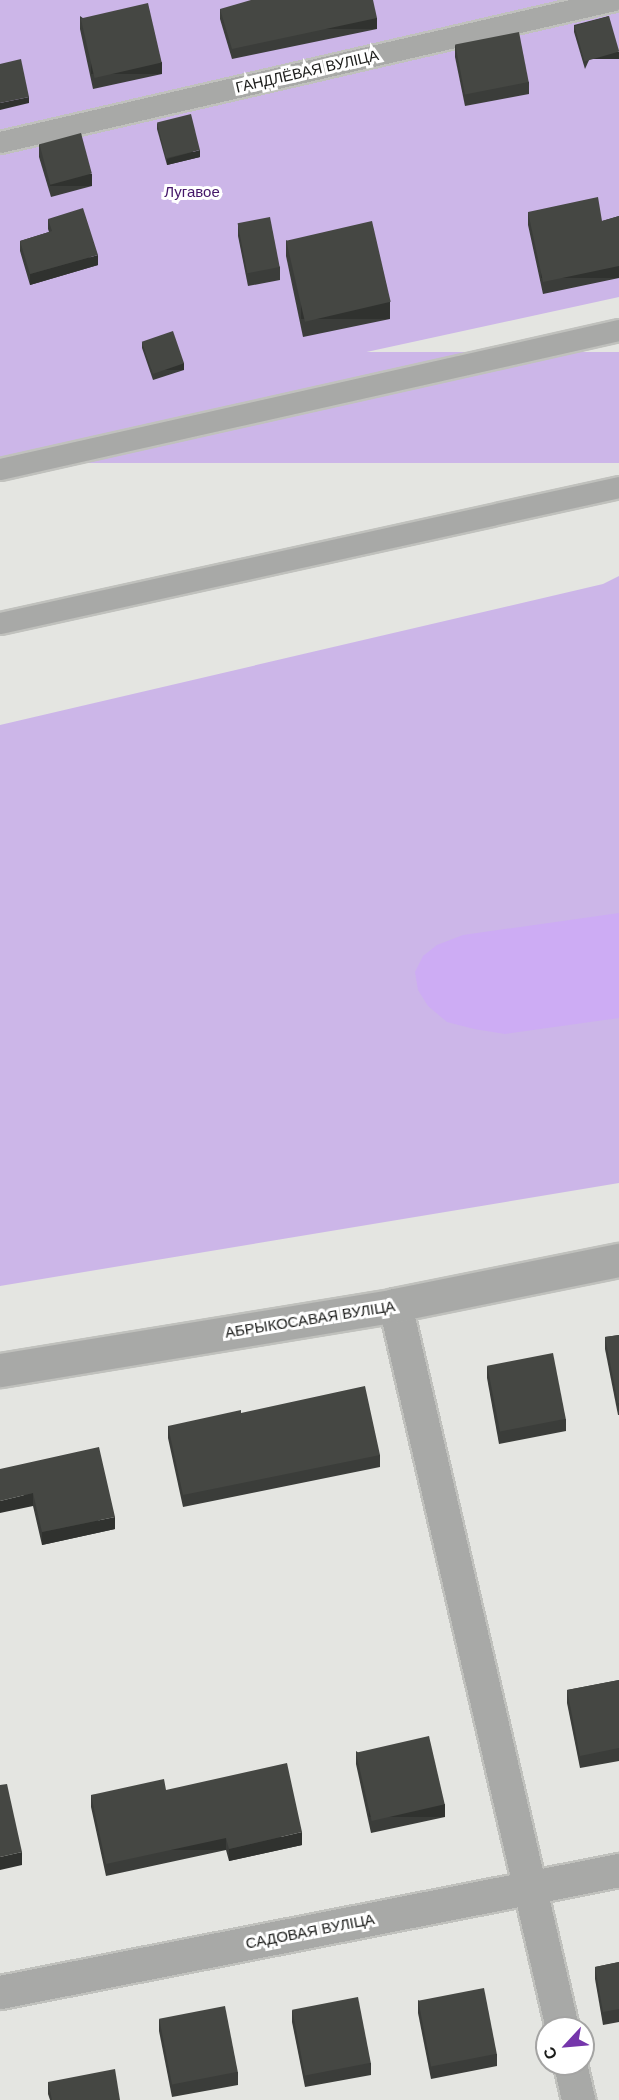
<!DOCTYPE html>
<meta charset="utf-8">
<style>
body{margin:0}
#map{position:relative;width:619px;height:2100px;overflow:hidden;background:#e4e5e1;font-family:Arial,sans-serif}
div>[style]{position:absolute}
.green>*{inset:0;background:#ccb6e8;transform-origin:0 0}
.water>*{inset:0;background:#cdacf4}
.roads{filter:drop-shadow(2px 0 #c0c1bd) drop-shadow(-2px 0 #c0c1bd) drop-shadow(0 2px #c0c1bd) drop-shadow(0 -2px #c0c1bd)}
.lane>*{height:21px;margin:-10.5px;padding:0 10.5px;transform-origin:10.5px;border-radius:10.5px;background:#a8a9a7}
.street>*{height:33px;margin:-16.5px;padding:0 16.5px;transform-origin:16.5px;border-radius:16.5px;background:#a8a9a7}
.wall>*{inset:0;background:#3b3d3a}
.shaded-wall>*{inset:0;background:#30322f;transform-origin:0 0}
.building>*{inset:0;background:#454743;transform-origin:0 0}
span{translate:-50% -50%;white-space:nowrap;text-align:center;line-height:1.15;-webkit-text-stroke:6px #fff;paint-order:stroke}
.street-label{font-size:15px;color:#1b1c1a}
.park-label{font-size:15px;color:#441668}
.north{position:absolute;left:535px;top:2016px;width:60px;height:60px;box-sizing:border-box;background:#fff;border:2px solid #a4a4a3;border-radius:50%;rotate:244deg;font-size:16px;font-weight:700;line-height:24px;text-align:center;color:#1b1c1a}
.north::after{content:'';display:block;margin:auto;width:21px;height:27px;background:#7536ab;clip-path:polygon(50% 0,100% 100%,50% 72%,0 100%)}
</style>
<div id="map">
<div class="green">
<i style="clip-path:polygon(0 0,619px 0,619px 297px,0 432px)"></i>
<i style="left:619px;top:352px;width:111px;height:635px;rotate:90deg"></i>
<i style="clip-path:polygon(619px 576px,619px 1183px,0 1286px,0 725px,603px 584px)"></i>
</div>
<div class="water">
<i style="clip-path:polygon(619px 913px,619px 1018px,505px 1034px,474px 1029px,447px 1022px,428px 1006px,418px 990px,415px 972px,423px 956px,437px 945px,463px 935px)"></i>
</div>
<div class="roads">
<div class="lane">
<i style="left:0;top:142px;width:630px;rotate:-13.02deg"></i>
<i style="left:0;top:469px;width:634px;rotate:-12.66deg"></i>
<i style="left:0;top:623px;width:634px;rotate:-12.39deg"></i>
</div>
<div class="street">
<i style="left:395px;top:1305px;width:742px;rotate:76.99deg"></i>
<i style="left:0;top:1370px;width:400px;rotate:-9.3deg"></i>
<i style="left:395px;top:1305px;width:228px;rotate:-11.4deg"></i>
<i style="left:0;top:1992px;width:631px;rotate:-11.15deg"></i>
<i style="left:570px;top:2064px;width:37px;rotate:77deg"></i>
</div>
</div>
<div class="wall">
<i style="clip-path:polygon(220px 9px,377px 29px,232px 59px,220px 19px)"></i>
<i style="clip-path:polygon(80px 16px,162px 74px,93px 89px,80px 29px)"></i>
<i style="clip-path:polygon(609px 16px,585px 69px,574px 32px,574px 25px)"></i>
<i style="clip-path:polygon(455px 45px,529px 82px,529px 94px,465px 106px,455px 57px)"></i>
<i style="clip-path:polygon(157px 123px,200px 157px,167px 165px,157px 129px)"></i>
<i style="clip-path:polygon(39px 144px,92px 186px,51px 197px,39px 157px)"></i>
<i style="clip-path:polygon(528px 212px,602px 221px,619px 216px,619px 278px,543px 294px,528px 225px)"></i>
<i style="clip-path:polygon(48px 219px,98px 265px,30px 285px,20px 251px,20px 241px,49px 232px,48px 229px)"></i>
<i style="clip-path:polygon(238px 224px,280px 267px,280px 280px,248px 286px,238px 236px)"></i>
<i style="clip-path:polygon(286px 240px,390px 319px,303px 337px,286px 256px)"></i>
<i style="clip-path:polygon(142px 342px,184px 370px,153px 380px,142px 348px)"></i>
<i style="clip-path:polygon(619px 1335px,619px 1415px,618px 1415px,605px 1349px,605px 1337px)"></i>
<i style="clip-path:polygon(487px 1366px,566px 1419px,566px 1431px,499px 1444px,487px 1378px)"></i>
<i style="clip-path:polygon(168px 1426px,380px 1455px,380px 1467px,183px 1507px,168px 1438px)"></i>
<i style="clip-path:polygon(0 1469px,115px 1529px,42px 1545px,33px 1506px)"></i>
<i style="clip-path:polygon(619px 1680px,619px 1761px,580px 1768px,567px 1703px,567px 1690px)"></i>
<i style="clip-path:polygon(356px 1751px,445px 1817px,371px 1833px,356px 1764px)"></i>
<i style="clip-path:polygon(166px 1790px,302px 1845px,229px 1861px,226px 1850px,106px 1876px,91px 1807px,91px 1795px)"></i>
<i style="clip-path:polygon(619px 1962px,619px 2022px,603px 2025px,595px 1979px,595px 1967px)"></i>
<i style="clip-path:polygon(418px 2000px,497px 2054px,497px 2066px,431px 2079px,418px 2013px)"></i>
<i style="clip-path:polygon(292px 2010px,371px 2063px,371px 2075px,305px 2087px,292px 2022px)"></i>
<i style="clip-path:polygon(159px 2019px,238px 2072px,238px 2085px,172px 2097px,159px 2031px)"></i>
<i style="clip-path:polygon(48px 2082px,120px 2100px,50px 2100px,48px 2094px)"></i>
</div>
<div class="shaded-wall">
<i style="left:377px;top:18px;width:11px;height:148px;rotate:90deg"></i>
<i style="left:619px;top:52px;width:7px;height:35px;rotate:90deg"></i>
<i style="left:162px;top:62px;width:12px;height:71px;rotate:90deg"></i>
<i style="clip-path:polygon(29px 97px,29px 103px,0 110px,0 103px)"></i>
<i style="clip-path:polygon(200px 150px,200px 157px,167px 165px,167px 159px)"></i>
<i style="left:92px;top:174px;width:12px;height:42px;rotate:90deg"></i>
<i style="clip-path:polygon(98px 255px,98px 265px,30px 285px,30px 274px)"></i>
<i style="left:619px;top:266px;width:12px;height:78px;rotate:90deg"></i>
<i style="left:390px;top:302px;width:17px;height:89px;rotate:90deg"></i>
<i style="left:184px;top:363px;width:7px;height:33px;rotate:90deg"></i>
<i style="clip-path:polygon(33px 1493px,33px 1506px,0 1513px,0 1501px)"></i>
<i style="clip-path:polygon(115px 1517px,115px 1529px,42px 1545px,42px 1532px)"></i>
<i style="left:445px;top:1804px;width:13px;height:76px;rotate:90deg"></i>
<i style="clip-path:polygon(302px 1832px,302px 1845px,229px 1861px,229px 1849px)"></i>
<i style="left:226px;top:1838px;width:12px;height:123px;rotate:90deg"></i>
<i style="clip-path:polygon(22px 1852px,22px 1865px,0 1870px,0 1857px)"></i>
</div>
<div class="building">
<i style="clip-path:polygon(251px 0,373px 0,377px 18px,232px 49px,220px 9px)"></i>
<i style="left:148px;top:3px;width:61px;height:69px;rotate:77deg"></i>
<i style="left:609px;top:16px;width:37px;height:36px;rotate:74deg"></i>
<i style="left:519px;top:32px;width:51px;height:65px;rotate:79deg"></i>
<i style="clip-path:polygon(21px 59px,29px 97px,0 103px,0 64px)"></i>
<i style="left:191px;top:114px;width:37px;height:35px;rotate:76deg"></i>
<i style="left:81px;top:133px;width:42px;height:43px;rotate:75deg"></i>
<i style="clip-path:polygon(598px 197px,602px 221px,619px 216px,619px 266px,543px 282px,528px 212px)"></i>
<i style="clip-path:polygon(83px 208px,98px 255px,30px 274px,20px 241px,52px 231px,48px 219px)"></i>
<i style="left:270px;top:217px;width:51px;height:33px;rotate:79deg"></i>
<i style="left:372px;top:221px;width:83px;height:88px;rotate:77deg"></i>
<i style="left:173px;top:331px;width:34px;height:33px;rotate:71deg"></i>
<i style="clip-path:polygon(619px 1335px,619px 1403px,618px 1403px,605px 1337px)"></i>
<i style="left:553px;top:1353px;width:67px;height:67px;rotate:79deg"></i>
<i style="clip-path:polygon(365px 1386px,380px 1455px,183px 1495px,168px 1426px,241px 1410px,241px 1413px)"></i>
<i style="clip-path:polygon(99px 1447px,115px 1517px,42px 1532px,33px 1493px,0 1501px,0 1469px)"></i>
<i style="clip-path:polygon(619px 1680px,619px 1748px,580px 1756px,567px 1690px)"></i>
<i style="left:429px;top:1736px;width:70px;height:75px;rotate:77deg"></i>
<i style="clip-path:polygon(287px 1763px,302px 1832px,229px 1849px,226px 1838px,106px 1864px,91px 1795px,164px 1779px,166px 1790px)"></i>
<i style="clip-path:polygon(7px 1784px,22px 1852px,0 1857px,0 1785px)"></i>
<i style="clip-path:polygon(619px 1962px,619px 2009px,603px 2012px,595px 1967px)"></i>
<i style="left:484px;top:1988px;width:67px;height:67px;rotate:79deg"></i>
<i style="left:358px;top:1997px;width:67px;height:67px;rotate:79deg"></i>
<i style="left:225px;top:2006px;width:67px;height:67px;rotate:79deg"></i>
<i style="clip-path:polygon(115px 2069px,120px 2100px,52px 2100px,48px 2082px)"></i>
</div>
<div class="street-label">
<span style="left:307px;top:71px;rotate:-13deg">ГАНДЛЁВАЯ ВУЛІЦА</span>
<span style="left:310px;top:1319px;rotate:-9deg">АБРЫКОСАВАЯ ВУЛІЦА</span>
<span style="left:310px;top:1931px;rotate:-11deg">САДОВАЯ ВУЛІЦА</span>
</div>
<div class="park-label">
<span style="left:192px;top:192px">Лугавое</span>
</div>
<div class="north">С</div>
</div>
